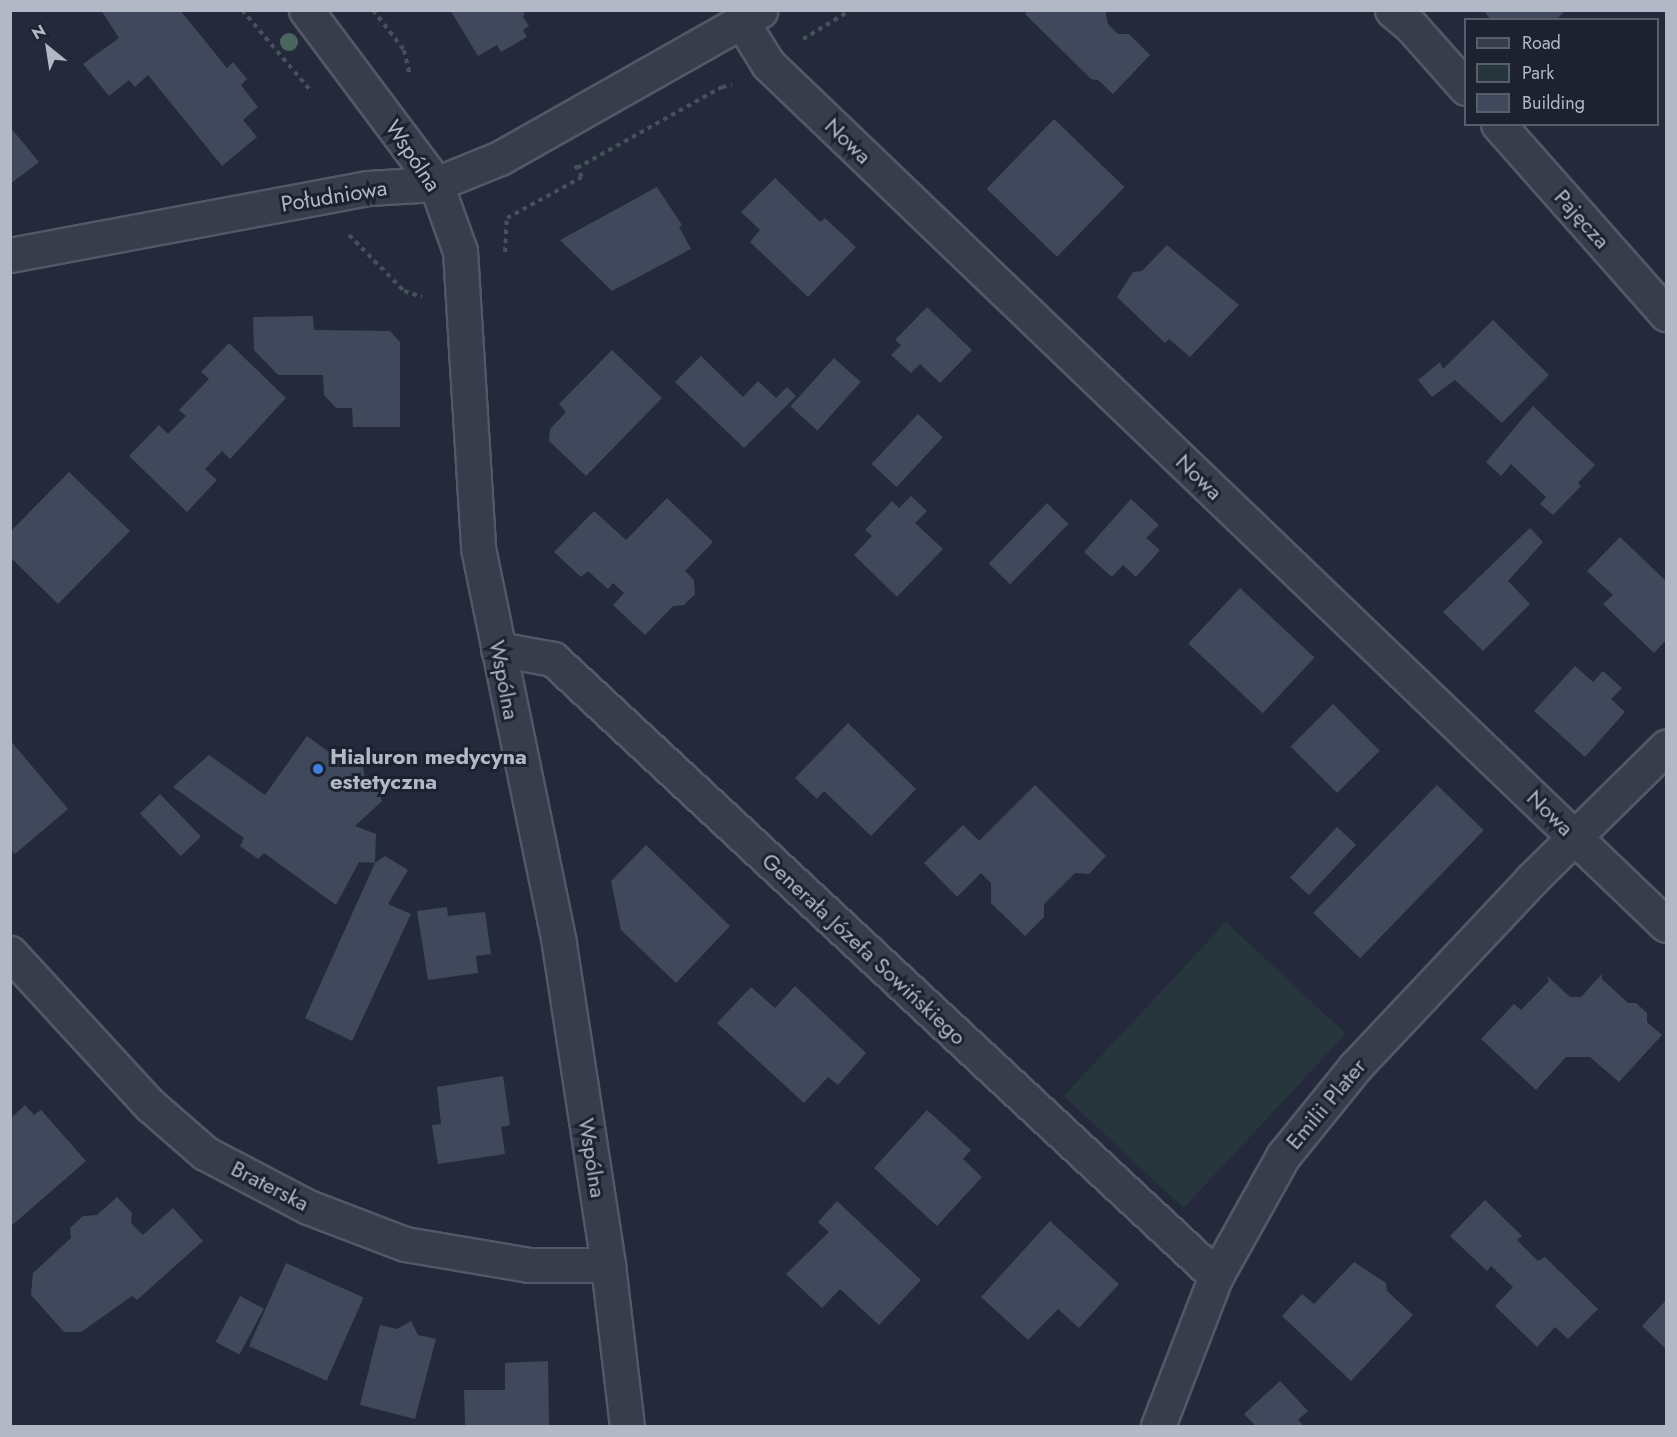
<!DOCTYPE html>
<meta charset="utf-8">
<style>
body{margin:0}
#map{position:relative;width:1677px;height:1437px;overflow:hidden;background:#242a3b;font-family:Jost,sans-serif}
div>[style]{position:absolute}
.green>*{inset:0;background:#26363c;transform-origin:0 0}
.building>*{inset:0;background:#40485b;transform-origin:0 0}
.path>*{height:4px;margin-top:-2px;transform-origin:0;background:repeating-linear-gradient(90deg,#445359 0 4.5px,transparent 0 9px)}
.roads{filter:drop-shadow(2px 0 #535866) drop-shadow(-2px 0 #535866) drop-shadow(0 2px #535866) drop-shadow(0 -2px #535866)}
.minor>*{height:33px;margin:-16.5px;padding:0 16.5px;transform-origin:16.5px;border-radius:16.5px;background:#383d4b}
.trees>*{width:18px;height:18px;margin:-9px;border-radius:50%;background:#4b665f}
.dots>*{width:16px;height:16px;translate:-50% -50%;box-sizing:border-box;border:3px solid #1d2230;border-radius:50%}
span{translate:-50% -50%;white-space:nowrap;text-align:center;line-height:1.15;-webkit-text-stroke:6px #1d2230;paint-order:stroke}
.street-label{font-size:22px;color:#b3b8c7}
.poi-label{font-size:22px;color:#b3b8c7;font-weight:700}
.left{translate:0 -50%;text-align:left}
.frame{position:absolute;inset:0;border:12px solid #b3b8c7;pointer-events:none}
.legend{position:absolute;left:1464px;top:18px;width:195px;height:108px;box-sizing:border-box;background:#1d2230;border:2px solid #595e6c;margin:0;padding:8px 10px;list-style:none;font-size:18px;color:#b3b8c7}
.legend li{display:flex;align-items:center;gap:12px;height:30px}
.legend b{width:30px;border:2px solid #595e6c}
.north{position:absolute;left:18px;top:18px;width:60px;height:60px;-webkit-text-stroke:4px #1d2230;paint-order:stroke;rotate:330deg;font-size:16px;font-weight:700;line-height:24px;text-align:center;color:#b3b8c7}
.north::after{content:'';display:block;margin:auto;width:21px;height:27px;background:#b3b8c7;clip-path:polygon(50% 0,100% 100%,50% 72%,0 100%)}
</style>
<div id="map">
<div class="green">
<i style="left:1226px;top:922px;width:164px;height:238px;rotate:43deg"></i>
</div>
<div class="building">
<i style="clip-path:polygon(101px 10px,180px 10px,227px 68px,233px 62px,247px 79px,241px 85px,258px 107px,243px 120px,257px 137px,222px 166px,148px 75px,135px 87px,129px 80px,109px 96px,83px 64px,119px 38px)"></i>
<i style="clip-path:polygon(450px 10px,525px 10px,523px 17px,529px 26px,523px 30px,527px 37px,501px 52px,497px 45px,478px 56px)"></i>
<i style="clip-path:polygon(1028px 10px,1105px 10px,1108px 24px,1118px 34px,1129px 34px,1150px 55px,1113px 94px,1098px 80px,1091px 79px,1025px 14px)"></i>
<i style="clip-path:polygon(1483px 10px,1566px 10px,1556px 20px,1491px 20px)"></i>
<i style="left:1054px;top:119px;width:98px;height:97px;rotate:44deg"></i>
<i style="clip-path:polygon(10px 127px,39px 162px,10px 184px)"></i>
<i style="clip-path:polygon(775px 178px,820px 222px,825px 218px,856px 247px,808px 297px,750px 242px,760px 230px,741px 212px)"></i>
<i style="clip-path:polygon(657px 187px,682px 225px,679px 227px,691px 249px,612px 291px,560px 240px)"></i>
<i style="clip-path:polygon(1167px 245px,1239px 305px,1190px 357px,1169px 339px,1165px 343px,1117px 297px,1133px 272px,1142px 271px)"></i>
<i style="clip-path:polygon(927px 307px,972px 350px,940px 383px,920px 364px,911px 373px,891px 355px,901px 345px,895px 340px)"></i>
<i style="clip-path:polygon(313px 316px,314px 330px,390px 331px,400px 342px,400px 427px,353px 427px,352px 408px,336px 408px,324px 395px,323px 375px,278px 375px,254px 350px,253px 317px)"></i>
<i style="clip-path:polygon(1493px 320px,1549px 375px,1502px 423px,1455px 380px,1432px 397px,1418px 380px,1440px 362px,1443px 369px)"></i>
<i style="clip-path:polygon(229px 343px,286px 398px,230px 459px,222px 451px,205px 469px,217px 480px,187px 512px,129px 456px,159px 425px,168px 434px,186px 416px,179px 410px,209px 379px,201px 372px)"></i>
<i style="clip-path:polygon(612px 350px,662px 398px,586px 476px,549px 441px,550px 429px,566px 412px,559px 404px)"></i>
<i style="clip-path:polygon(701px 356px,743px 397px,758px 381px,776px 398px,787px 387px,796px 396px,744px 448px,675px 382px)"></i>
<i style="left:834px;top:358px;width:36px;height:65px;rotate:42deg"></i>
<i style="clip-path:polygon(1533px 406px,1595px 465px,1578px 483px,1581px 486px,1553px 515px,1540px 504px,1546px 497px,1511px 464px,1501px 476px,1486px 462px)"></i>
<i style="left:918px;top:414px;width:34px;height:68px;rotate:43deg"></i>
<i style="clip-path:polygon(69px 472px,130px 531px,58px 604px,10px 557px,10px 532px)"></i>
<i style="clip-path:polygon(911px 496px,927px 511px,915px 523px,943px 549px,897px 597px,854px 555px,872px 536px,865px 530px,892px 501px,899px 508px)"></i>
<i style="clip-path:polygon(667px 498px,713px 542px,685px 571px,694px 580px,695px 594px,684px 605px,673px 606px,645px 635px,613px 605px,624px 593px,613px 583px,608px 589px,588px 571px,581px 577px,554px 552px,594px 511px,626px 540px)"></i>
<i style="clip-path:polygon(1131px 499px,1159px 525px,1146px 538px,1160px 550px,1136px 577px,1123px 565px,1112px 577px,1084px 552px)"></i>
<i style="left:1047px;top:503px;width:30px;height:84px;rotate:44deg"></i>
<i style="clip-path:polygon(1530px 528px,1543px 542px,1508px 581px,1530px 604px,1483px 651px,1443px 612px)"></i>
<i style="clip-path:polygon(1620px 537px,1666px 581px,1666px 640px,1654px 653px,1603px 604px,1613px 595px,1587px 571px)"></i>
<i style="left:1240px;top:588px;width:102px;height:76px;rotate:43deg"></i>
<i style="clip-path:polygon(1575px 666px,1593px 682px,1603px 671px,1622px 688px,1611px 699px,1625px 712px,1585px 757px,1534px 711px)"></i>
<i style="left:1333px;top:704px;width:66px;height:60px;rotate:45deg"></i>
<i style="clip-path:polygon(848px 723px,916px 789px,871px 836px,824px 791px,817px 799px,795px 778px)"></i>
<i style="clip-path:polygon(307px 736px,340px 760px,363px 766px,365px 778px,378px 787px,382px 801px,355px 826px,376px 834px,375px 863px,359px 862px,336px 905px,264px 853px,258px 859px,240px 846px,244px 838px,173px 787px,209px 755px,265px 795px)"></i>
<i style="clip-path:polygon(10px 740px,68px 809px,15px 854px,10px 849px)"></i>
<i style="clip-path:polygon(1035px 785px,1106px 856px,1089px 874px,1075px 873px,1044px 904px,1044px 917px,1025px 936px,991px 903px,991px 883px,981px 873px,957px 897px,924px 863px,963px 825px,979px 841px)"></i>
<i style="left:1437px;top:785px;width:65px;height:178px;rotate:44deg"></i>
<i style="left:160px;top:794px;width:59px;height:28px;rotate:46deg"></i>
<i style="left:1337px;top:827px;width:26px;height:69px;rotate:43deg"></i>
<i style="clip-path:polygon(646px 845px,730px 926px,676px 983px,621px 930px,611px 881px)"></i>
<i style="clip-path:polygon(385px 856px,408px 870px,388px 904px,411px 914px,352px 1041px,305px 1018px,375px 863px)"></i>
<i style="clip-path:polygon(447px 907px,448px 916px,485px 912px,491px 954px,476px 956px,478px 973px,428px 980px,417px 911px)"></i>
<i style="clip-path:polygon(1602px 974px,1602px 979px,1628px 1003px,1636px 1003px,1647px 1013px,1647px 1022px,1662px 1035px,1619px 1082px,1590px 1057px,1566px 1057px,1536px 1090px,1481px 1039px,1514px 1004px,1521px 1010px,1549px 981px,1547px 976px,1570px 997px,1581px 997px)"></i>
<i style="clip-path:polygon(795px 986px,866px 1053px,838px 1085px,828px 1077px,804px 1103px,717px 1023px,751px 987px,775px 1008px)"></i>
<i style="clip-path:polygon(503px 1076px,510px 1125px,501px 1127px,505px 1154px,438px 1164px,432px 1125px,441px 1124px,437px 1087px)"></i>
<i style="clip-path:polygon(25px 1105px,34px 1115px,41px 1110px,86px 1161px,10px 1227px,10px 1119px)"></i>
<i style="clip-path:polygon(927px 1110px,971px 1150px,963px 1159px,982px 1177px,937px 1226px,874px 1168px)"></i>
<i style="clip-path:polygon(117px 1197px,132px 1213px,131px 1223px,143px 1235px,173px 1208px,203px 1241px,137px 1300px,132px 1296px,81px 1332px,64px 1332px,31px 1295px,33px 1273px,71px 1238px,70px 1228px,83px 1216px,97px 1215px)"></i>
<i style="clip-path:polygon(1485px 1200px,1522px 1236px,1517px 1240px,1538px 1261px,1545px 1257px,1598px 1309px,1568px 1339px,1555px 1327px,1537px 1347px,1495px 1306px,1513px 1287px,1491px 1266px,1487px 1271px,1450px 1236px)"></i>
<i style="clip-path:polygon(837px 1201px,921px 1280px,879px 1325px,840px 1289px,822px 1308px,786px 1274px,829px 1232px,818px 1222px)"></i>
<i style="clip-path:polygon(1050px 1221px,1119px 1284px,1079px 1328px,1058px 1309px,1028px 1340px,981px 1297px)"></i>
<i style="clip-path:polygon(1354px 1262px,1386px 1283px,1387px 1291px,1413px 1315px,1351px 1381px,1282px 1316px,1302px 1294px,1314px 1304px)"></i>
<i style="left:286px;top:1263px;width:85px;height:91px;rotate:24deg"></i>
<i style="left:240px;top:1296px;width:27px;height:52px;rotate:28deg"></i>
<i style="clip-path:polygon(1666px 1300px,1666px 1349px,1642px 1326px)"></i>
<i style="clip-path:polygon(411px 1321px,418px 1335px,436px 1339px,415px 1419px,360px 1405px,380px 1325px,397px 1329px)"></i>
<i style="clip-path:polygon(548px 1361px,549px 1426px,465px 1426px,464px 1390px,505px 1390px,505px 1363px)"></i>
<i style="clip-path:polygon(1280px 1381px,1308px 1411px,1298px 1420px,1304px 1426px,1256px 1426px,1244px 1414px)"></i>
</div>
<div class="path">
<i style="left:242px;top:10px;width:105px;rotate:49.6deg"></i>
<i style="left:373px;top:10px;width:51px;rotate:52.2deg"></i>
<i style="left:404px;top:50px;width:27px;rotate:77deg"></i>
<i style="left:803px;top:39px;width:56px;rotate:-31.1deg"></i>
<i style="left:577px;top:168px;width:166px;rotate:-29.2deg"></i>
<i style="left:722px;top:87px;width:10px;rotate:-11deg"></i>
<i style="left:349px;top:235px;width:78px;rotate:45.5deg"></i>
<i style="left:404px;top:291px;width:19px;rotate:18deg"></i>
<i style="left:505px;top:252px;width:34px;rotate:-87deg"></i>
<i style="left:507px;top:218px;width:85px;rotate:-28.7deg"></i>
<i style="left:582px;top:177px;width:14px;rotate:-120deg"></i>
</div>
<div class="roads">
<div class="minor">
<i style="left:306px;top:10px;width:217px;rotate:53.2deg"></i>
<i style="left:436px;top:184px;width:71px;rotate:70.3deg"></i>
<i style="left:460px;top:251px;width:298px;rotate:86.5deg"></i>
<i style="left:478px;top:548px;width:404px;rotate:78.4deg"></i>
<i style="left:559px;top:944px;width:325px;rotate:81.3deg"></i>
<i style="left:608px;top:1265px;width:162px;rotate:83.3deg"></i>
<i style="left:1392px;top:10px;width:25px;rotate:40deg"></i>
<i style="left:1411px;top:26px;width:83px;rotate:48.4deg"></i>
<i style="left:742px;top:22px;width:49px;rotate:58.2deg"></i>
<i style="left:768px;top:64px;width:1244px;rotate:43.79deg"></i>
<i style="left:1498px;top:124px;width:254px;rotate:48.5deg"></i>
<i style="left:10px;top:255px;width:364px;rotate:-10.6deg"></i>
<i style="left:368px;top:188px;width:68px;rotate:-3.4deg"></i>
<i style="left:436px;top:184px;width:69px;rotate:-22.1deg"></i>
<i style="left:500px;top:158px;width:299px;rotate:-29.5deg"></i>
<i style="left:498px;top:649px;width:56px;rotate:10.3deg"></i>
<i style="left:553px;top:659px;width:906px;rotate:42.94deg"></i>
<i style="left:10px;top:953px;width:207px;rotate:47.4deg"></i>
<i style="left:150px;top:1105px;width:73px;rotate:41.1deg"></i>
<i style="left:205px;top:1153px;width:116px;rotate:27.7deg"></i>
<i style="left:308px;top:1207px;width:104px;rotate:20.9deg"></i>
<i style="left:405px;top:1244px;width:126px;rotate:9.6deg"></i>
<i style="left:529px;top:1265px;width:79px"></i>
<i style="left:1158px;top:1426px;width:161px;rotate:-68.9deg"></i>
<i style="left:1216px;top:1276px;width:137px;rotate:-60.8deg"></i>
<i style="left:1283px;top:1156px;width:114px;rotate:-51deg"></i>
<i style="left:1355px;top:1067px;width:257px;rotate:-46.7deg"></i>
<i style="left:1531px;top:880px;width:190px;rotate:-44.6deg"></i>
</div>
</div>
<div class="trees">
<i style="left:289px;top:42px"></i>
</div>
<div class="dots">
<i style="left:318px;top:769px;background:#3f7fe0"></i>
</div>
<div class="street-label">
<span style="left:848px;top:141px;rotate:44deg">Nowa</span>
<span style="left:413px;top:156px;rotate:56deg">Wspólna</span>
<span style="left:334px;top:196px;rotate:-9deg">Południowa</span>
<span style="left:1582px;top:219px;rotate:48deg">Pajęcza</span>
<span style="left:1199px;top:477px;rotate:44deg">Nowa</span>
<span style="left:504px;top:680px;rotate:79deg">Wspólna</span>
<span style="left:1550px;top:813px;rotate:44deg">Nowa</span>
<span style="left:864px;top:949px;rotate:43deg">Generała Józefa Sowińskiego</span>
<span style="left:1326px;top:1104px;rotate:-50deg">Emilii Plater</span>
<span style="left:592px;top:1158px;rotate:81deg">Wspólna</span>
<span style="left:270px;top:1186px;rotate:27deg">Braterska</span>
</div>
<div class="poi-label">
<span class="left" style="left:330px;top:769px">Hialuron medycyna<br>estetyczna</span>
</div>
<div class="frame"></div>
<ul class="legend">
<li><b style="height:8px;background:#383d4b"></b>Road</li>
<li><b style="height:16px;background:#26363c"></b>Park</li>
<li><b style="height:16px;background:#40485b"></b>Building</li>
</ul>
<div class="north">N</div>
</div>
